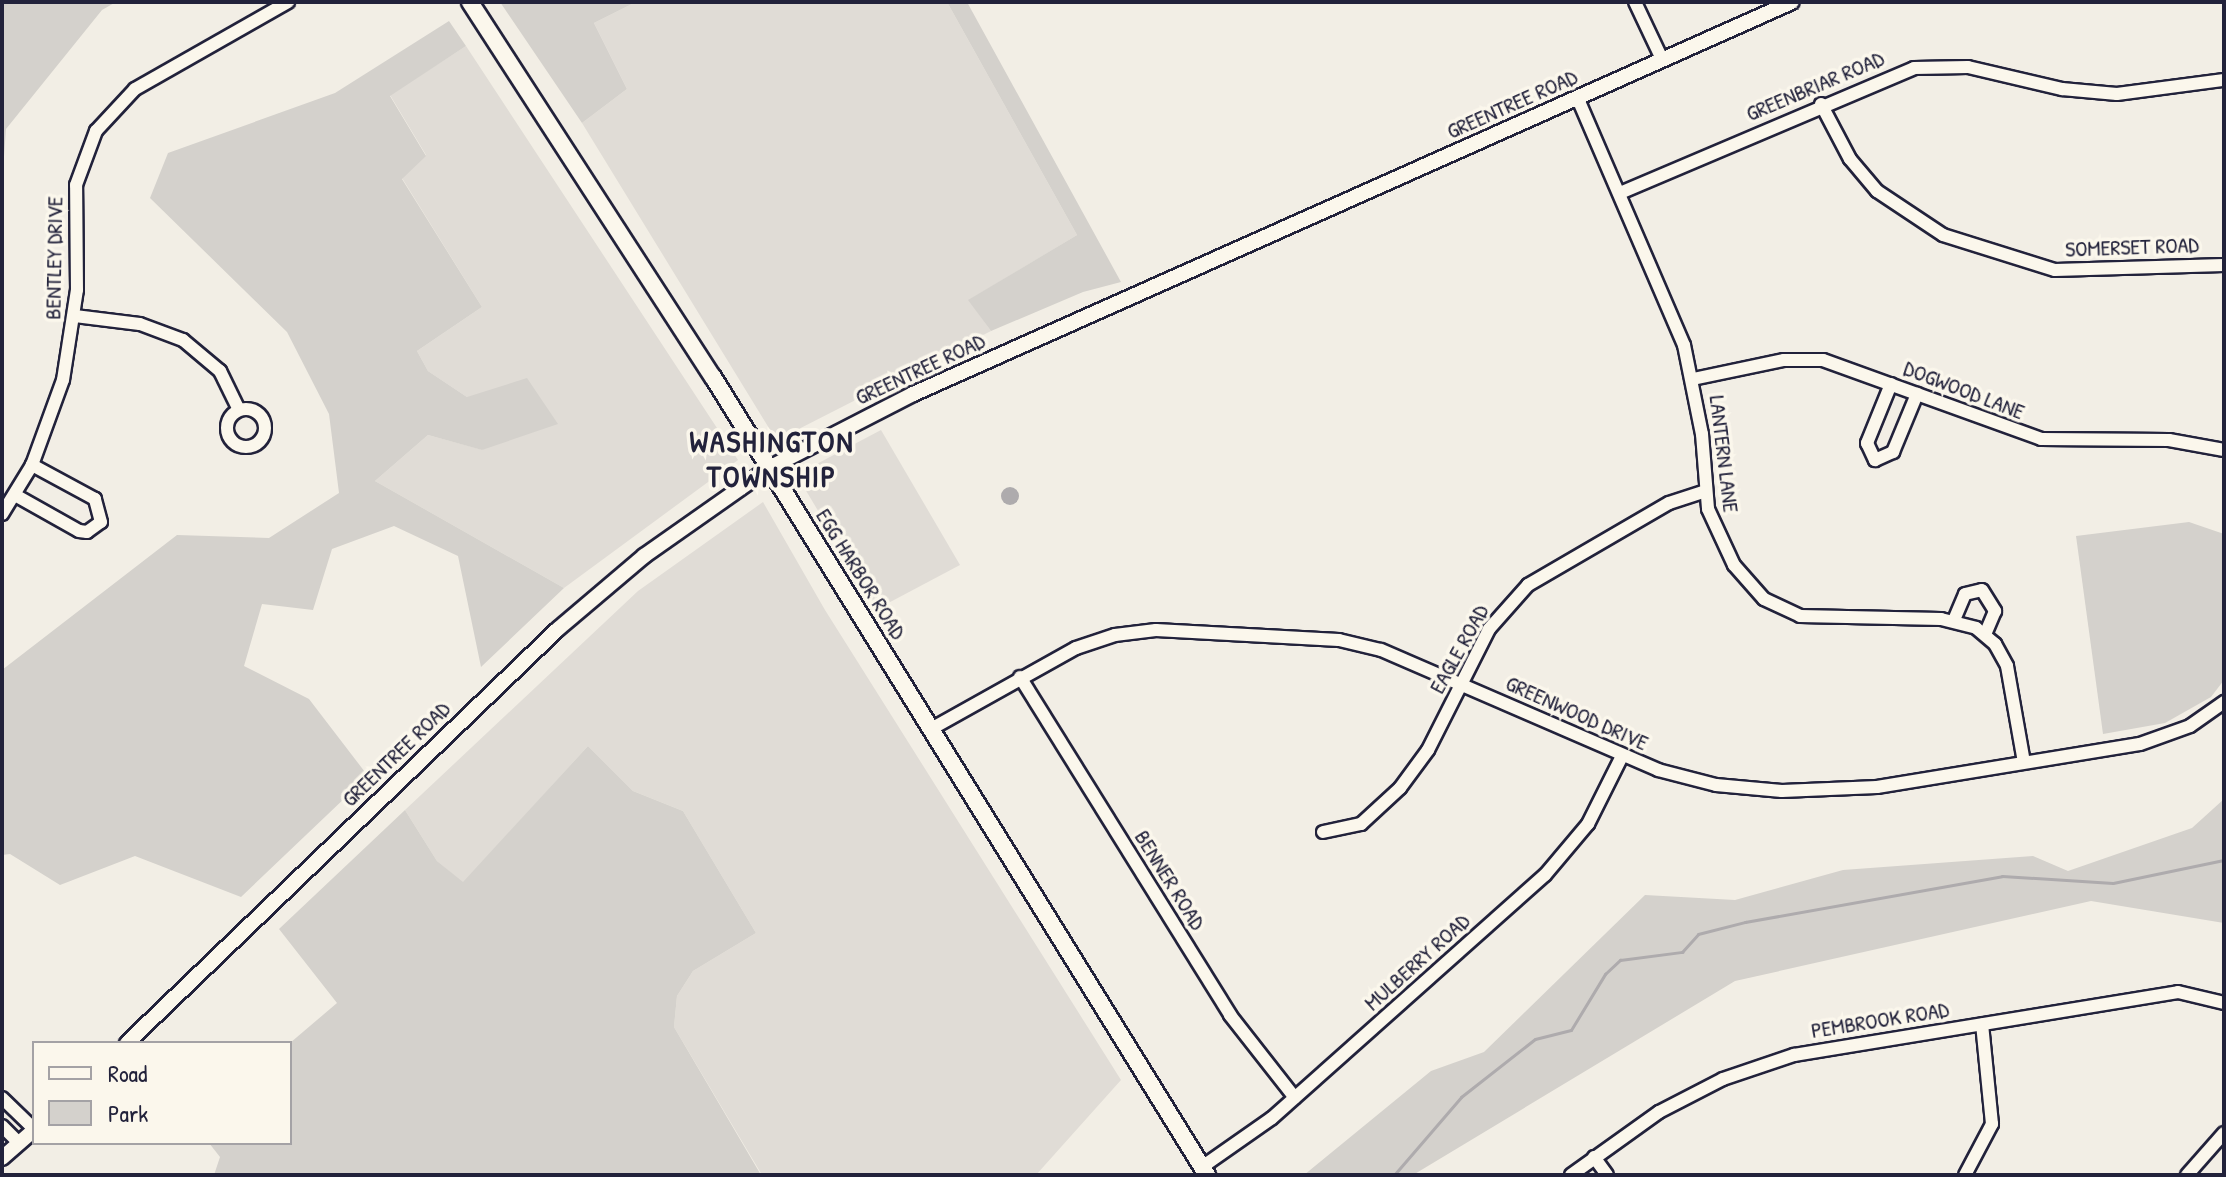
<!DOCTYPE html>
<style>
body{margin:0}
#map{position:relative;width:2226px;height:1177px;overflow:hidden;background:#f2eee5;font-family:"Patrick Hand",sans-serif}
div>[style]{position:absolute}
.built>*{inset:0;background:#e0dcd6}
.green>*{inset:0;background:#d4d1cc}
.water>*{inset:0;background:#aeabad}
.round{border-radius:50%}
.stream>*{height:3px;margin:-1.5px;padding:0 1.5px;transform-origin:1.5px;border-radius:1.5px;background:#aeabad}
.roads{filter:drop-shadow(2px 0 #22223b) drop-shadow(-2px 0 #22223b) drop-shadow(0 2px #22223b) drop-shadow(0 -2px #22223b)}
.minor>*{height:12px;margin:-6px;padding:0 6px;transform-origin:6px;border-radius:6px;background:#fbf7ec}
.minor>.ring{margin:-6px;padding:0;box-sizing:content-box;background:none;border:12px solid #fbf7ec;border-radius:50%}
.tertiary>*{height:14px;margin:-7px;padding:0 7px;transform-origin:7px;border-radius:7px;background:#fbf7ec}
.secondary>*{height:16px;margin:-8px;padding:0 8px;transform-origin:8px;border-radius:8px;background:#fbf7ec}
span{translate:-50% -50%;white-space:nowrap;text-align:center;line-height:1.15;-webkit-text-stroke:7px #fbf7ec;paint-order:stroke}
.street-label{font-size:22px;color:#22223b}
.district-label{font-size:30px;color:#22223b;font-weight:700;letter-spacing:2px}
.frame{position:absolute;inset:0;border:4px solid #22223b;pointer-events:none}
.legend{position:absolute;left:32px;top:1041px;width:260px;height:104px;box-sizing:border-box;background:#fbf7ec;border:2px solid #a4a2a5;margin:0;padding:10px 14px;list-style:none;font-size:24px;color:#22223b}
.legend li{display:flex;align-items:center;gap:16px;height:40px}
.legend b{width:40px;border:2px solid #a4a2a5}
</style>
<div id="map">
<div class="built">
<i style="clip-path:polygon(636px 2px,947px 2px,1077px 235px,969px 300px,991px 331px,785px 436px,772px 433px,582px 123px,627px 89px,594px 23px)"></i>
<i style="clip-path:polygon(466px 46px,738px 460px,564px 588px,375px 481px,428px 435px,483px 450px,467px 397px,428px 371px,417px 351px,482px 307px,402px 178px,426px 155px,390px 95px)"></i>
<i style="clip-path:polygon(881px 430px,960px 565px,877px 609px,805px 489px,811px 467px)"></i>
<i style="clip-path:polygon(763px 502px,825px 610px,1121px 1080px,1036px 1175px,762px 1175px,674px 1027px,677px 996px,693px 971px,756px 933px,683px 811px,633px 791px,588px 746px,463px 883px,437px 861px,405px 810px,638px 591px)"></i>
</div>
<div class="green">
<i style="clip-path:polygon(2px 2px,116px 2px,102px 10px,6px 129px,2px 184px)"></i>
<i style="clip-path:polygon(500px 2px,636px 2px,594px 23px,627px 89px,582px 123px)"></i>
<i style="clip-path:polygon(947px 2px,967px 2px,1121px 282px,1083px 292px,991px 331px,968px 300px,1077px 235px)"></i>
<i style="clip-path:polygon(449px 21px,466px 46px,390px 96px,426px 156px,402px 179px,482px 307px,417px 351px,428px 371px,467px 397px,527px 378px,558px 424px,482px 450px,428px 435px,375px 481px,564px 588px,481px 667px,458px 556px,394px 526px,332px 549px,313px 610px,262px 604px,244px 666px,309px 699px,368px 776px,241px 897px,135px 856px,60px 885px,10px 854px,2px 855px,2px 670px,177px 535px,269px 538px,339px 493px,329px 414px,287px 332px,150px 198px,168px 153px,335px 93px)"></i>
<i style="clip-path:polygon(2189px 522px,2224px 534px,2224px 680px,2211px 697px,2165px 723px,2103px 734px,2076px 536px)"></i>
<i style="clip-path:polygon(588px 746px,633px 791px,683px 811px,756px 933px,693px 971px,677px 996px,674px 1027px,761px 1175px,214px 1175px,220px 1157px,209px 1143px,290px 1143px,290px 1043px,337px 1003px,279px 929px,405px 810px,437px 861px,463px 882px)"></i>
<i style="clip-path:polygon(2224px 799px,2224px 923px,2091px 901px,1735px 981px,1413px 1175px,1304px 1175px,1431px 1071px,1484px 1052px,1645px 895px,1735px 900px,1843px 870px,2033px 856px,2068px 871px,2192px 828px)"></i>
</div>
<div class="water">
<i class="round" style="left:1001px;top:487px;width:18px;height:18px"></i>
</div>
<div class="stream">
<i style="left:1394px;top:1175px;width:103px;rotate:-49.3deg"></i>
<i style="left:1461px;top:1097px;width:94px;rotate:-38.1deg"></i>
<i style="left:1535px;top:1039px;width:37px;rotate:-14deg"></i>
<i style="left:1571px;top:1030px;width:66px;rotate:-58.7deg"></i>
<i style="left:1605px;top:974px;width:21px;rotate:-43deg"></i>
<i style="left:1620px;top:960px;width:63px;rotate:-7.4deg"></i>
<i style="left:1682px;top:952px;width:24px;rotate:-48deg"></i>
<i style="left:1698px;top:934px;width:49px;rotate:-14.3deg"></i>
<i style="left:1745px;top:922px;width:261px;rotate:-10.1deg"></i>
<i style="left:2002px;top:876px;width:111px;rotate:3.6deg"></i>
<i style="left:2113px;top:883px;width:113px;rotate:-11.7deg"></i>
</div>
<div class="roads">
<div class="minor">
<i style="left:1635px;top:2px;width:63px;rotate:64.7deg"></i>
<i style="left:1578px;top:99px;width:268px;rotate:66.7deg"></i>
<i style="left:1684px;top:345px;width:91px;rotate:78.6deg"></i>
<i style="left:1702px;top:434px;width:75px;rotate:85.4deg"></i>
<i style="left:1708px;top:509px;width:62px;rotate:65.1deg"></i>
<i style="left:1734px;top:565px;width:45px;rotate:48.6deg"></i>
<i style="left:1764px;top:599px;width:40px;rotate:25deg"></i>
<i style="left:1800px;top:616px;width:141px;rotate:1.2deg"></i>
<i style="left:1941px;top:619px;width:36px;rotate:14deg"></i>
<i style="left:1976px;top:628px;width:25px;rotate:40deg"></i>
<i style="left:1995px;top:644px;width:25px;rotate:61deg"></i>
<i style="left:2007px;top:666px;width:97px;rotate:80deg"></i>
<i style="left:1821px;top:104px;width:62px;rotate:62.2deg"></i>
<i style="left:1850px;top:159px;width:42px;rotate:49.8deg"></i>
<i style="left:1877px;top:191px;width:79px;rotate:33.7deg"></i>
<i style="left:1943px;top:235px;width:117px;rotate:17.4deg"></i>
<i style="left:2055px;top:270px;width:169px;rotate:-1.7deg"></i>
<i style="left:1620px;top:193px;width:319px;rotate:-23deg"></i>
<i style="left:1914px;top:68px;width:54px;rotate:-1.1deg"></i>
<i style="left:1968px;top:67px;width:97px;rotate:13.2deg"></i>
<i style="left:2062px;top:89px;width:55px;rotate:5.2deg"></i>
<i style="left:2117px;top:94px;width:108px;rotate:-7.5deg"></i>
<i style="left:75px;top:316px;width:65px;rotate:7deg"></i>
<i style="left:140px;top:324px;width:46px;rotate:20.4deg"></i>
<i style="left:183px;top:340px;width:48px;rotate:40deg"></i>
<i style="left:220px;top:371px;width:43px;rotate:64deg"></i>
<i style="left:1693px;top:379px;width:93px;rotate:-11.8deg"></i>
<i style="left:1784px;top:360px;width:39px"></i>
<i style="left:1823px;top:360px;width:232px;rotate:19.9deg"></i>
<i style="left:2041px;top:439px;width:128px;rotate:0.4deg"></i>
<i style="left:2169px;top:440px;width:56px;rotate:10.3deg"></i>
<i style="left:1891px;top:384px;width:64px;rotate:112.1deg"></i>
<i style="left:1867px;top:443px;width:19px;rotate:65deg"></i>
<i style="left:1875px;top:460px;width:20px;rotate:-24deg"></i>
<i style="left:1893px;top:452px;width:63px;rotate:-67.5deg"></i>
<i class="ring" style="left:227px;top:409px;width:26px;height:26px"></i>
<i style="left:15px;top:495px;width:73px;rotate:29.4deg"></i>
<i style="left:79px;top:531px;width:8px;rotate:7deg"></i>
<i style="left:87px;top:532px;width:17px;rotate:-36deg"></i>
<i style="left:101px;top:522px;width:24px;rotate:-105deg"></i>
<i style="left:95px;top:499px;width:72px;rotate:-151.6deg"></i>
<i style="left:2px;top:514px;width:57px;rotate:-58.5deg"></i>
<i style="left:32px;top:465px;width:90px;rotate:-70deg"></i>
<i style="left:63px;top:380px;width:91px;rotate:-81.2deg"></i>
<i style="left:77px;top:290px;width:105px;rotate:-90.5deg"></i>
<i style="left:76px;top:185px;width:58px;rotate:-69.7deg"></i>
<i style="left:96px;top:131px;width:57px;rotate:-47.1deg"></i>
<i style="left:135px;top:89px;width:176px;rotate:-29.6deg"></i>
<i style="left:1954px;top:620px;width:28px;rotate:-67deg"></i>
<i style="left:1965px;top:594px;width:17px;rotate:-13deg"></i>
<i style="left:1982px;top:590px;width:25px;rotate:58deg"></i>
<i style="left:1995px;top:611px;width:25px;rotate:113deg"></i>
<i style="left:1020px;top:677px;width:398px;rotate:58.1deg"></i>
<i style="left:1230px;top:1015px;width:105px;rotate:51.9deg"></i>
<i style="left:931px;top:729px;width:166px;rotate:-29.2deg"></i>
<i style="left:1076px;top:648px;width:41px;rotate:-18.4deg"></i>
<i style="left:1115px;top:635px;width:41px;rotate:-7deg"></i>
<i style="left:1156px;top:630px;width:183px;rotate:3.1deg"></i>
<i style="left:1339px;top:640px;width:43px;rotate:13.4deg"></i>
<i style="left:1381px;top:650px;width:302px;rotate:23.4deg"></i>
<i style="left:1658px;top:770px;width:60px;rotate:14.5deg"></i>
<i style="left:1716px;top:785px;width:66px;rotate:5.2deg"></i>
<i style="left:1782px;top:791px;width:95px;rotate:-2.4deg"></i>
<i style="left:1877px;top:787px;width:266px;rotate:-9.3deg"></i>
<i style="left:2140px;top:744px;width:53px;rotate:-19.8deg"></i>
<i style="left:2190px;top:726px;width:42px;rotate:-35.2deg"></i>
<i style="left:1323px;top:832px;width:39px;rotate:-12deg"></i>
<i style="left:1361px;top:824px;width:53px;rotate:-42.7deg"></i>
<i style="left:1400px;top:788px;width:47px;rotate:-53.6deg"></i>
<i style="left:1428px;top:750px;width:136px;rotate:-63.2deg"></i>
<i style="left:1489px;top:629px;width:59px;rotate:-48.4deg"></i>
<i style="left:1528px;top:585px;width:163px;rotate:-30.2deg"></i>
<i style="left:1669px;top:503px;width:38px;rotate:-18deg"></i>
<i style="left:2px;top:1098px;width:45px;rotate:44.1deg"></i>
<i style="left:2px;top:1126px;width:24px;rotate:45deg"></i>
<i style="left:1594px;top:1157px;width:22px;rotate:54deg"></i>
<i style="left:1202px;top:1167px;width:85px;rotate:-35deg"></i>
<i style="left:1272px;top:1118px;width:365px;rotate:-41.7deg"></i>
<i style="left:1545px;top:875px;width:67px;rotate:-49.9deg"></i>
<i style="left:1588px;top:824px;width:76px;rotate:-63.4deg"></i>
<i style="left:1571px;top:1175px;width:108px;rotate:-35.6deg"></i>
<i style="left:1659px;top:1112px;width:72px;rotate:-27.3deg"></i>
<i style="left:1723px;top:1079px;width:75px;rotate:-18.7deg"></i>
<i style="left:1794px;top:1055px;width:389px;rotate:-9.3deg"></i>
<i style="left:2178px;top:992px;width:47px;rotate:13.4deg"></i>
<i style="left:1965px;top:1175px;width:58px;rotate:-62.1deg"></i>
<i style="left:1992px;top:1124px;width:100px;rotate:-95.7deg"></i>
<i style="left:2187px;top:1175px;width:56px;rotate:-48.6deg"></i>
</div>
<div class="tertiary">
<i style="left:127px;top:1043px;width:598px;rotate:-43.85deg"></i>
<i style="left:558px;top:629px;width:113px;rotate:-40.3deg"></i>
<i style="left:644px;top:556px;width:153px;rotate:-35.1deg"></i>
<i style="left:769px;top:468px;width:162px;rotate:-27.2deg"></i>
<i style="left:913px;top:394px;width:962px;rotate:-24.04deg"></i>
<i style="left:2px;top:1158px;width:43px;rotate:-41.2deg"></i>
</div>
<div class="secondary">
<i style="left:470px;top:2px;width:447px;rotate:57.1deg"></i>
<i style="left:713px;top:377px;width:939px;rotate:58.24deg"></i>
</div>
</div>
<div class="street-label">
<span style="left:1815px;top:86px;rotate:-23deg">GREENBRIAR ROAD</span>
<span style="left:1512px;top:104px;rotate:-24deg">GREENTREE ROAD</span>
<span style="left:2132px;top:247px;rotate:-2deg">SOMERSET ROAD</span>
<span style="left:54px;top:258px;rotate:-89deg">BENTLEY DRIVE</span>
<span style="left:920px;top:369px;rotate:-25deg">GREENTREE ROAD</span>
<span style="left:1964px;top:390px;rotate:21deg">DOGWOOD LANE</span>
<span style="left:1724px;top:454px;rotate:83deg">LANTERN LANE</span>
<span style="left:861px;top:574px;rotate:58deg">EGG HARBOR ROAD</span>
<span style="left:1459px;top:649px;rotate:-61deg">EAGLE ROAD</span>
<span style="left:1577px;top:713px;rotate:24deg">GREENWOOD DRIVE</span>
<span style="left:396px;top:754px;rotate:-44deg">GREENTREE ROAD</span>
<span style="left:1170px;top:880px;rotate:58deg">BENNER ROAD</span>
<span style="left:1417px;top:962px;rotate:-42deg">MULBERRY ROAD</span>
<span style="left:1880px;top:1020px;rotate:-9deg">PEMBROOK ROAD</span>
</div>
<div class="district-label">
<span style="left:772px;top:458px">WASHINGTON<br>TOWNSHIP</span>
</div>
<div class="frame"></div>
<ul class="legend">
<li><b style="height:10px;background:#fbf7ec"></b>Road</li>
<li><b style="height:22px;background:#d4d1cc"></b>Park</li>
</ul>
</div>
